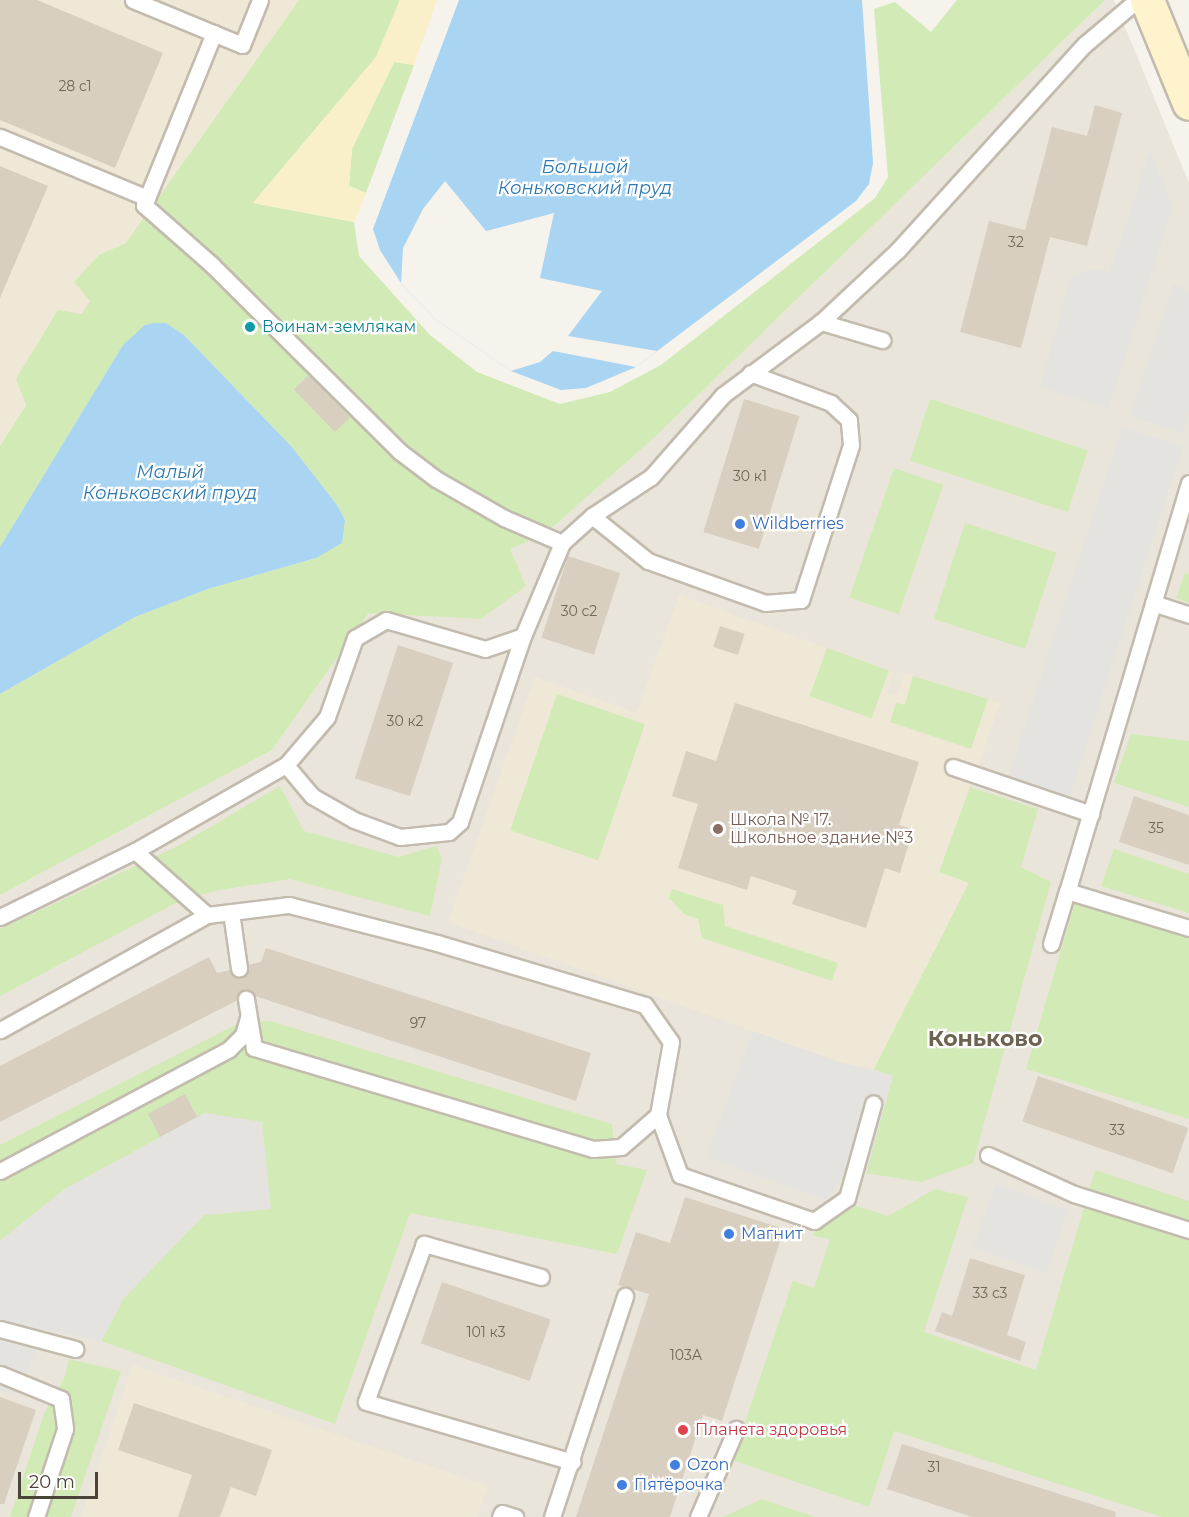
<!DOCTYPE html>
<meta charset="utf-8">
<style>
body{margin:0}
#map{position:relative;width:1189px;height:1517px;overflow:hidden;background:#f6f3ec;font-family:Montserrat,sans-serif}
div>[style]{position:absolute}
.residential>*{inset:0;background:#eae5da}
.education>*{inset:0;background:#efe8d6}
.green>*{inset:0;background:#d2eab5;transform-origin:0 0}
.sand>*{inset:0;background:#f9efc9}
.parking>*{inset:0;background:#e5e3e0;transform-origin:0 0}
.water>*{inset:0;background:#a9d4f2}
.pier>*{inset:0;background:#f6f3ec}
.building>*{inset:0;background:#d8cfc1;transform-origin:0 0}
.roads{filter:drop-shadow(2px 0 #c2bbae) drop-shadow(-2px 0 #c2bbae) drop-shadow(0 2px #c2bbae) drop-shadow(0 -2px #c2bbae)}
.lane>*{height:15px;margin:-7.5px;padding:0 7.5px;transform-origin:7.5px;border-radius:7.5px;background:#fff}
.secondary>*{height:33px;margin:-16.5px;padding:0 16.5px;transform-origin:16.5px;border-radius:16.5px;background:#fff3cd}
.dots>*{width:16px;height:16px;translate:-50% -50%;box-sizing:border-box;border:3px solid #fff;border-radius:50%}
span{translate:-50% -50%;white-space:nowrap;text-align:center;line-height:1.15;-webkit-text-stroke:4.5px #fff;paint-order:stroke}
.number-label{font-size:14px;color:#6e675b}
.number-label span{-webkit-text-stroke-width:0}
.culture-label{font-size:16px;color:#0d838f}
.left{translate:0 -50%;text-align:left}
.shop-label{font-size:16px;color:#366cbe}
.education-label{font-size:16px;color:#785e54}
.health-label{font-size:16px;color:#be3a42}
.water-label{font-size:18px;color:#2e7ab2;font-style:italic}
.district-label{font-size:22px;color:#6e6250;font-weight:700}
.scale{position:absolute;left:18px;top:1472px;width:80px;height:27px;box-sizing:border-box;border:3px solid #4b4439;border-top:0;padding-left:8px;font-size:18px;line-height:21px;white-space:nowrap;color:#4b4439;-webkit-text-stroke:4px #fff;paint-order:stroke}
</style>
<div id="map">
<div class="residential">
<i style="clip-path:polygon(1105px 0,1114px 0,1189px 183px,1189px 1517px,0 1517px,0 895px,272px 750px,375px 605px,545px 534px,655px 437px)"></i>
</div>
<div class="education">
<i style="clip-path:polygon(0 0,299px 0,126px 244px,0 446px)"></i>
<i style="clip-path:polygon(679px 595px,893px 672px,887px 693px,897px 696px,905px 673px,1000px 703px,940px 871px,969px 883px,874px 1069px,842px 1063px,448px 922px,535px 677px,637px 713px)"></i>
<i style="clip-path:polygon(133px 1365px,488px 1486px,477px 1517px,81px 1517px)"></i>
</div>
<div class="green">
<i style="clip-path:polygon(299px 0,400px 0,376px 57px,253px 203px,354px 222px,359px 256px,430px 335px,477px 372px,560px 404px,610px 392px,661px 365px,875px 198px,888px 177px,874px 9px,895px 2px,931px 32px,957px 0,1105px 0,655px 437px,545px 534px,510px 549px,526px 586px,481px 619px,369px 613px,272px 750px,0 895px,0 694px,135px 617px,208px 589px,316px 558px,345px 520px,337px 505px,292px 447px,184px 335px,166px 323px,123px 345px,0 547px,0 446px,26px 405px,16px 379px,58px 310px,82px 314px,90px 301px,74px 282px,99px 255px,126px 243px)"></i>
<i style="clip-path:polygon(394px 62px,414px 65px,366px 193px,349px 186px,352px 149px)"></i>
<i style="left:930px;top:399px;width:166px;height:65px;rotate:18deg"></i>
<i style="left:894px;top:468px;width:52px;height:137px;rotate:19deg"></i>
<i style="left:965px;top:523px;width:96px;height:101px;rotate:18deg"></i>
<i style="clip-path:polygon(1185px 573px,1189px 574px,1189px 603px,1176px 598px)"></i>
<i style="left:827px;top:648px;width:66px;height:51px;rotate:20deg"></i>
<i style="clip-path:polygon(913px 676px,988px 699px,971px 749px,890px 722px,896px 703px,905px 705px)"></i>
<i style="left:557px;top:694px;width:93px;height:144px;rotate:19deg"></i>
<i style="clip-path:polygon(1131px 734px,1189px 741px,1189px 807px,1114px 783px)"></i>
<i style="clip-path:polygon(280px 786px,304px 831px,399px 857px,436px 846px,442px 858px,430px 916px,290px 879px,214px 891px,174px 904px,0 996px,0 929px,178px 846px)"></i>
<i style="clip-path:polygon(970px 787px,1038px 809px,1021px 867px,1051px 882px,973px 1163px,922px 1182px,866px 1173px,892px 1076px,874px 1069px,969px 883px,939px 872px)"></i>
<i style="clip-path:polygon(1114px 849px,1189px 874px,1189px 913px,1101px 886px)"></i>
<i style="clip-path:polygon(672px 889px,723px 905px,725px 926px,838px 963px,832px 981px,702px 938px,698px 919px,684px 914px,669px 898px)"></i>
<i style="clip-path:polygon(1075px 903px,1189px 938px,1189px 1119px,1026px 1069px)"></i>
<i style="clip-path:polygon(270px 1021px,612px 1124px,616px 1164px,647px 1170px,617px 1254px,410px 1213px,335px 1424px,101px 1341px,124px 1298px,204px 1215px,271px 1209px,205px 1113px,65px 1189px,0 1241px,0 1145px,237px 1024px)"></i>
<i style="clip-path:polygon(1095px 1170px,1189px 1201px,1189px 1517px,1162px 1517px,894px 1431px,869px 1507px,732px 1460px,793px 1281px,814px 1288px,830px 1239px,813px 1236px,816px 1227px,857px 1206px,888px 1216px,935px 1189px,968px 1197px,924px 1332px,1036px 1370px)"></i>
<i style="clip-path:polygon(69px 1359px,121px 1371px,71px 1517px,10px 1517px,44px 1414px,64px 1379px)"></i>
<i style="clip-path:polygon(762px 1499px,815px 1517px,723px 1517px)"></i>
</div>
<div class="sand">
<i style="clip-path:polygon(400px 0,437px 0,414px 65px,394px 62px,352px 149px,349px 186px,366px 193px,354px 222px,253px 203px,376px 57px)"></i>
</div>
<div class="parking">
<i style="clip-path:polygon(1150px 151px,1173px 206px,1108px 409px,1040px 387px,1071px 278px,1089px 269px,1110px 272px)"></i>
<i style="clip-path:polygon(1174px 284px,1189px 292px,1189px 412px,1183px 434px,1130px 416px)"></i>
<i style="left:1122px;top:427px;width:64px;height:371px;rotate:18deg"></i>
<i style="clip-path:polygon(753px 1031px,842px 1063px,893px 1076px,866px 1173px,849px 1167px,826px 1200px,706px 1157px)"></i>
<i style="clip-path:polygon(205px 1113px,262px 1122px,271px 1209px,204px 1215px,124px 1298px,101px 1341px,45px 1329px,18px 1394px,0 1391px,0 1241px,65px 1189px)"></i>
<i style="left:996px;top:1184px;width:77px;height:67px;rotate:20deg"></i>
</div>
<div class="water">
<i style="clip-path:polygon(459px 0,862px 0,873px 163px,869px 184px,856px 201px,636px 367px,586px 388px,561px 390px,511px 371px,435px 319px,401px 283px,380px 250px,373px 229px)"></i>
<i style="clip-path:polygon(154px 323px,166px 323px,184px 335px,292px 447px,337px 505px,345px 520px,342px 543px,316px 558px,208px 589px,135px 617px,0 694px,0 547px,123px 345px,145px 325px)"></i>
</div>
<div class="pier">
<i style="clip-path:polygon(445px 181px,486px 231px,554px 213px,540px 278px,602px 291px,568px 336px,657px 351px,636px 367px,553px 351px,540px 362px,511px 371px,435px 319px,401px 283px,403px 248px,423px 209px)"></i>
</div>
<div class="building">
<i style="clip-path:polygon(0 0,37px 0,163px 53px,115px 168px,0 120px)"></i>
<i style="clip-path:polygon(1095px 105px,1122px 113px,1087px 246px,1050px 237px,1021px 348px,960px 332px,989px 221px,1025px 230px,1052px 127px,1087px 136px)"></i>
<i style="clip-path:polygon(0 166px,48px 186px,0 298px)"></i>
<i style="left:309px;top:375px;width:59px;height:21px;rotate:46deg"></i>
<i style="left:744px;top:399px;width:58px;height:139px;rotate:17deg"></i>
<i style="left:568px;top:556px;width:55px;height:86px;rotate:18deg"></i>
<i style="left:720px;top:626px;width:26px;height:22px;rotate:18deg"></i>
<i style="left:398px;top:645px;width:58px;height:140px;rotate:18deg"></i>
<i style="clip-path:polygon(735px 703px,919px 762px,899px 825px,914px 829px,906px 853px,900px 873px,885px 868px,866px 928px,792px 904px,797px 891px,751px 876px,747px 890px,678px 868px,698px 804px,672px 796px,686px 751px,716px 761px)"></i>
<i style="clip-path:polygon(1134px 796px,1189px 815px,1189px 865px,1119px 842px)"></i>
<i style="clip-path:polygon(266px 948px,591px 1053px,576px 1101px,255px 996px,245px 989px,236px 1001px,0 1122px,0 1066px,209px 957px,217px 973px,230px 970px,236px 977px,245px 976px,248px 965px,261px 962px)"></i>
<i style="left:1038px;top:1076px;width:159px;height:48px;rotate:19deg"></i>
<i style="left:185px;top:1094px;width:26px;height:42px;rotate:62deg"></i>
<i style="clip-path:polygon(685px 1197px,784px 1229px,722px 1421px,703px 1415px,670px 1517px,576px 1517px,649px 1294px,618px 1285px,636px 1232px,670px 1243px)"></i>
<i style="clip-path:polygon(970px 1258px,1025px 1275px,1007px 1335px,1026px 1342px,1020px 1361px,935px 1331px,942px 1312px,952px 1316px)"></i>
<i style="left:442px;top:1282px;width:115px;height:65px;rotate:19deg"></i>
<i style="clip-path:polygon(0 1397px,36px 1410px,4px 1504px,0 1504px)"></i>
<i style="clip-path:polygon(134px 1403px,272px 1450px,256px 1496px,231px 1487px,220px 1517px,178px 1517px,192px 1475px,118px 1450px)"></i>
<i style="clip-path:polygon(902px 1444px,1116px 1512px,1115px 1517px,972px 1517px,887px 1489px)"></i>
</div>
<div class="roads">
<div class="lane">
<i style="left:133px;top:0;width:118px;rotate:22.4deg"></i>
<i style="left:242px;top:45px;width:48px;rotate:-68.2deg"></i>
<i style="left:214px;top:33px;width:186px;rotate:112.1deg"></i>
<i style="left:144px;top:205px;width:91px;rotate:41.4deg"></i>
<i style="left:212px;top:265px;width:264px;rotate:44.8deg"></i>
<i style="left:399px;top:451px;width:46px;rotate:37.1deg"></i>
<i style="left:436px;top:479px;width:78px;rotate:29.8deg"></i>
<i style="left:504px;top:518px;width:63px;rotate:23.3deg"></i>
<i style="left:0;top:137px;width:159px;rotate:22.5deg"></i>
<i style="left:821px;top:322px;width:64px;rotate:16.4deg"></i>
<i style="left:1189px;top:483px;width:426px;rotate:106.6deg"></i>
<i style="left:1067px;top:891px;width:127px;rotate:16.9deg"></i>
<i style="left:592px;top:516px;width:72px;rotate:38.8deg"></i>
<i style="left:648px;top:561px;width:124px;rotate:19.7deg"></i>
<i style="left:765px;top:603px;width:36px;rotate:-5deg"></i>
<i style="left:801px;top:600px;width:163px;rotate:-72.1deg"></i>
<i style="left:851px;top:445px;width:25px;rotate:-95deg"></i>
<i style="left:849px;top:420px;width:25px;rotate:-137deg"></i>
<i style="left:831px;top:403px;width:86px;rotate:-159.7deg"></i>
<i style="left:1153px;top:603px;width:38px;rotate:18deg"></i>
<i style="left:286px;top:765px;width:40px;rotate:50deg"></i>
<i style="left:312px;top:796px;width:48px;rotate:29.7deg"></i>
<i style="left:354px;top:820px;width:49px;rotate:20.3deg"></i>
<i style="left:400px;top:837px;width:49px;rotate:-5.8deg"></i>
<i style="left:449px;top:832px;width:15px;rotate:-42deg"></i>
<i style="left:460px;top:822px;width:196px;rotate:-71.3deg"></i>
<i style="left:953px;top:767px;width:146px;rotate:18.8deg"></i>
<i style="left:135px;top:851px;width:174px;rotate:-29.7deg"></i>
<i style="left:286px;top:765px;width:63px;rotate:-49.5deg"></i>
<i style="left:327px;top:717px;width:84px;rotate:-70.5deg"></i>
<i style="left:355px;top:638px;width:36px;rotate:-30deg"></i>
<i style="left:386px;top:620px;width:103px;rotate:16.3deg"></i>
<i style="left:485px;top:649px;width:40px;rotate:-18.9deg"></i>
<i style="left:523px;top:636px;width:101px;rotate:-67.2deg"></i>
<i style="left:562px;top:543px;width:40px;rotate:-42deg"></i>
<i style="left:592px;top:516px;width:71px;rotate:-33.5deg"></i>
<i style="left:651px;top:477px;width:109px;rotate:-48.7deg"></i>
<i style="left:723px;top:395px;width:122px;rotate:-36.7deg"></i>
<i style="left:821px;top:322px;width:105px;rotate:-43.1deg"></i>
<i style="left:898px;top:250px;width:277px;rotate:-47.8deg"></i>
<i style="left:1084px;top:45px;width:70px;rotate:-40.3deg"></i>
<i style="left:231px;top:912px;width:57px;rotate:81.9deg"></i>
<i style="left:207px;top:915px;width:83px;rotate:-7deg"></i>
<i style="left:289px;top:905px;width:153px;rotate:14.4deg"></i>
<i style="left:437px;top:943px;width:217px;rotate:16.6deg"></i>
<i style="left:645px;top:1005px;width:45px;rotate:54.9deg"></i>
<i style="left:671px;top:1042px;width:74px;rotate:100.1deg"></i>
<i style="left:658px;top:1115px;width:49px;rotate:139.1deg"></i>
<i style="left:621px;top:1147px;width:28px;rotate:176deg"></i>
<i style="left:593px;top:1149px;width:354px;rotate:-163.4deg"></i>
<i style="left:254px;top:1048px;width:50px;rotate:-99.3deg"></i>
<i style="left:0;top:917px;width:150px;rotate:-26.1deg"></i>
<i style="left:135px;top:851px;width:96px;rotate:41.6deg"></i>
<i style="left:207px;top:915px;width:237px;rotate:150.9deg"></i>
<i style="left:1051px;top:944px;width:55px;rotate:-73.2deg"></i>
<i style="left:658px;top:1115px;width:64px;rotate:69.9deg"></i>
<i style="left:680px;top:1175px;width:142px;rotate:18.9deg"></i>
<i style="left:814px;top:1221px;width:40px;rotate:-34.9deg"></i>
<i style="left:847px;top:1198px;width:98px;rotate:-74.5deg"></i>
<i style="left:988px;top:1155px;width:94px;rotate:24.4deg"></i>
<i style="left:1074px;top:1194px;width:121px;rotate:17.4deg"></i>
<i style="left:0;top:1171px;width:259px;rotate:-28deg"></i>
<i style="left:229px;top:1049px;width:20px;rotate:-45deg"></i>
<i style="left:243px;top:1035px;width:18px;rotate:-74deg"></i>
<i style="left:541px;top:1277px;width:122px;rotate:-164.2deg"></i>
<i style="left:424px;top:1244px;width:168px;rotate:110.2deg"></i>
<i style="left:366px;top:1402px;width:215px;rotate:16.2deg"></i>
<i style="left:0;top:1329px;width:78px;rotate:14.9deg"></i>
<i style="left:0;top:1374px;width:66px;rotate:22.3deg"></i>
<i style="left:61px;top:1399px;width:30px;rotate:82deg"></i>
<i style="left:65px;top:1429px;width:93px;rotate:108.2deg"></i>
<i style="left:500px;top:1517px;width:4px;rotate:-63deg"></i>
<i style="left:502px;top:1513px;width:14px;rotate:17deg"></i>
<i style="left:552px;top:1517px;width:233px;rotate:-71.7deg"></i>
<i style="left:698px;top:1517px;width:96px;rotate:-66.6deg"></i>
</div>
<div class="secondary">
<i style="left:1147px;top:0;width:111px;rotate:67.8deg"></i>
</div>
</div>
<div class="dots">
<i style="left:250px;top:327px;background:#0f9aa8"></i>
<i style="left:740px;top:524px;background:#3f7fe0"></i>
<i style="left:718px;top:829px;background:#8d6e63"></i>
<i style="left:729px;top:1234px;background:#3f7fe0"></i>
<i style="left:683px;top:1430px;background:#e0444e"></i>
<i style="left:675px;top:1465px;background:#3f7fe0"></i>
<i style="left:622px;top:1485px;background:#3f7fe0"></i>
</div>
<div class="number-label">
<span style="left:75px;top:86px">28 c1</span>
<span style="left:1016px;top:242px">32</span>
<span style="left:750px;top:476px">30 к1</span>
<span style="left:579px;top:611px">30 с2</span>
<span style="left:405px;top:721px">30 к2</span>
<span style="left:1156px;top:828px">35</span>
<span style="left:418px;top:1023px">97</span>
<span style="left:1117px;top:1130px">33</span>
<span style="left:990px;top:1293px">33 с3</span>
<span style="left:486px;top:1332px">101 к3</span>
<span style="left:686px;top:1355px">103А</span>
<span style="left:934px;top:1467px">31</span>
</div>
<div class="culture-label">
<span class="left" style="left:262px;top:327px">Воинам-землякам</span>
</div>
<div class="shop-label">
<span class="left" style="left:752px;top:524px">Wildberries</span>
<span class="left" style="left:741px;top:1234px">Магнит</span>
<span class="left" style="left:687px;top:1465px">Ozon</span>
<span class="left" style="left:634px;top:1485px">Пятёрочка</span>
</div>
<div class="education-label">
<span class="left" style="left:730px;top:829px">Школа № 17.<br>Школьное здание №3</span>
</div>
<div class="health-label">
<span class="left" style="left:695px;top:1430px">Планета здоровья</span>
</div>
<div class="water-label">
<span style="left:585px;top:178px">Большой<br>Коньковский пруд</span>
<span style="left:170px;top:483px">Малый<br>Коньковский пруд</span>
</div>
<div class="district-label">
<span style="left:985px;top:1039px">Коньково</span>
</div>
<div class="scale">20 m</div>
</div>
